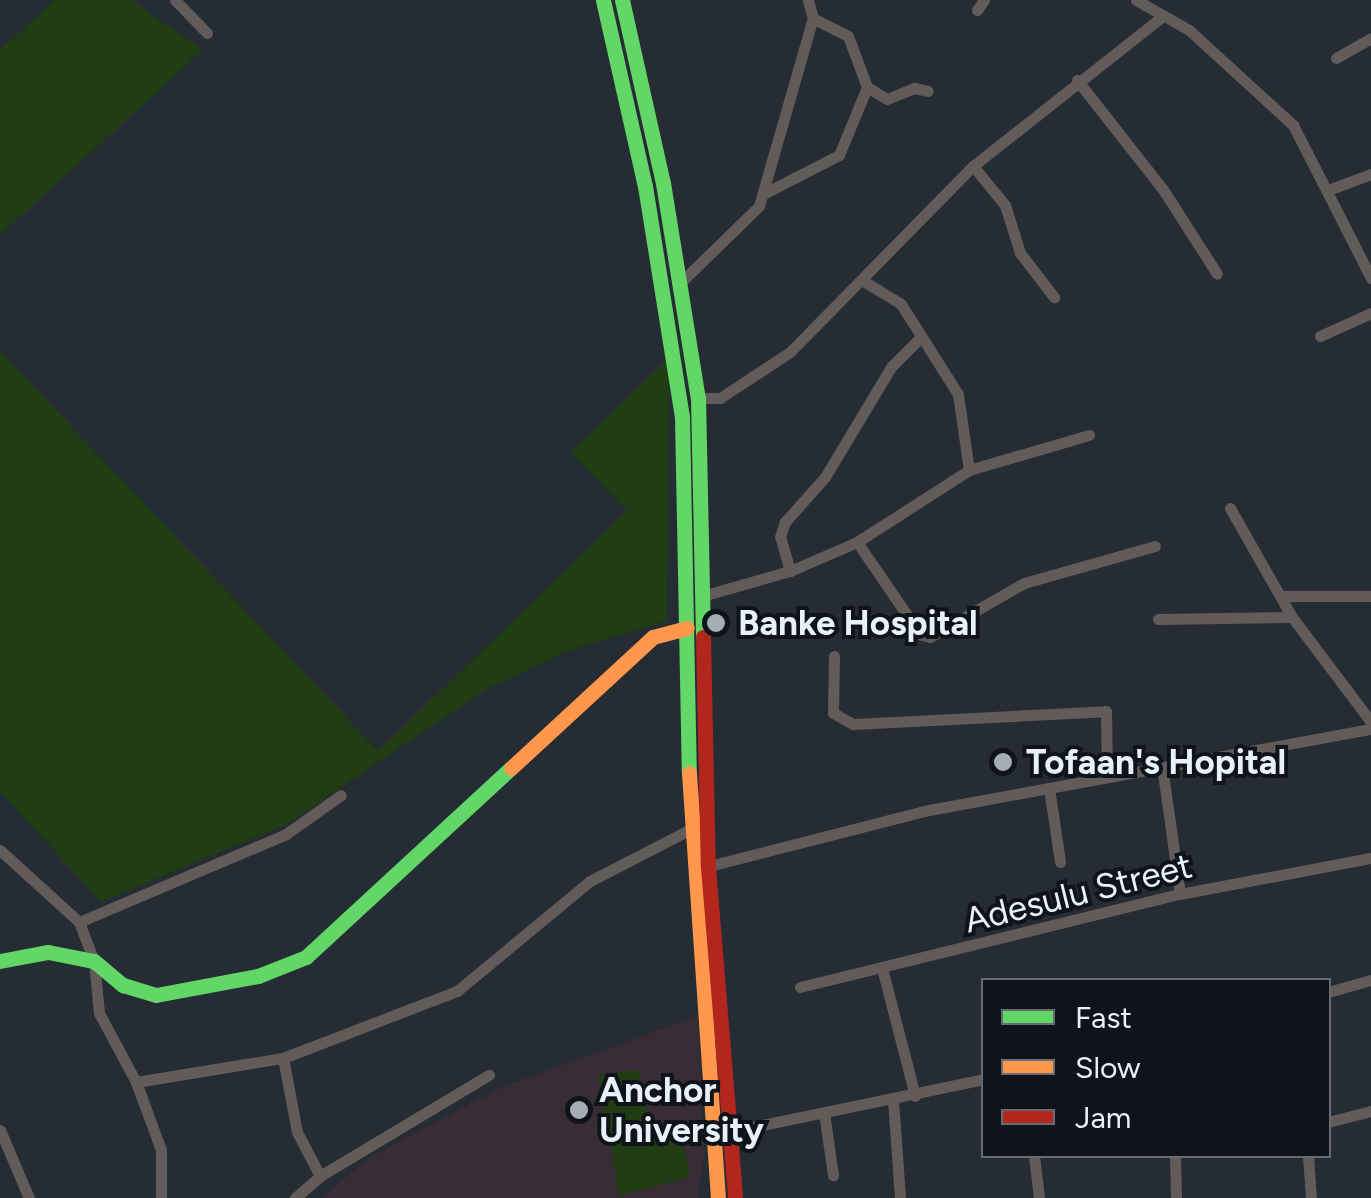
<!DOCTYPE html>
<style>
body{margin:0}
#map{position:relative;width:1371px;height:1198px;overflow:hidden;background:#252c33;font-family:Figtree,sans-serif}
div>[style]{position:absolute}
.education>*{inset:0;background:#392c37}
.green>*{inset:0;background:#203d14}
.street>*{height:11px;margin:-5.5px;padding:0 5.5px;transform-origin:5.5px;border-radius:5.5px;background:#635b5a}
.fast>*{height:15px;margin:-7.5px;padding:0 7.5px;transform-origin:7.5px;border-radius:7.5px;background:#63d668}
.slow>*{height:15px;margin:-7.5px;padding:0 7.5px;transform-origin:7.5px;border-radius:7.5px;background:#ff974d}
.jam>*{height:15px;margin:-7.5px;padding:0 7.5px;transform-origin:7.5px;border-radius:7.5px;background:#b3261e}
.dots>*{width:28px;height:28px;translate:-50% -50%;box-sizing:border-box;border:5px solid #0e141a;border-radius:50%}
span{translate:-50% -50%;white-space:nowrap;text-align:center;line-height:1.15;-webkit-text-stroke:8px #0e141a;paint-order:stroke}
.poi-label{font-size:35px;color:#e8f1fa;font-weight:700}
.left{translate:0 -50%;text-align:left}
.street-label{font-size:35px;color:#e8f1fa}
.legend{position:absolute;left:981px;top:978px;width:350px;height:180px;box-sizing:border-box;background:#0e141a;border:2px solid #656c74;margin:0;padding:12px 18px;list-style:none;font-size:30px;color:#e8f1fa}
.legend li{display:flex;align-items:center;gap:20px;height:50px}
.legend b{width:50px;border:2px solid #656c74}
</style>
<div id="map">
<div class="education">
<i style="clip-path:polygon(698px 1016px,704px 1157px,697px 1198px,322px 1198px,369px 1158px,502px 1087px)"></i>
</div>
<div class="green">
<i style="clip-path:polygon(55px 0,131px 0,203px 50px,0 235px,0 50px)"></i>
<i style="clip-path:polygon(0 351px,378px 751px,627px 511px,571px 452px,669px 358px,667px 621px,573px 649px,485px 690px,287px 824px,101px 902px,0 791px)"></i>
<i style="clip-path:polygon(639px 1070px,652px 1131px,681px 1127px,690px 1177px,619px 1196px,598px 1075px)"></i>
</div>
<div class="street">
<i style="left:175px;top:0;width:46px;rotate:45.9deg"></i>
<i style="left:1136px;top:0;width:61px;rotate:29.5deg"></i>
<i style="left:1189px;top:30px;width:141px;rotate:42.4deg"></i>
<i style="left:1293px;top:125px;width:172px;rotate:63deg"></i>
<i style="left:977px;top:10px;width:12px;rotate:-55deg"></i>
<i style="left:1336px;top:58px;width:40px;rotate:-29.7deg"></i>
<i style="left:1077px;top:80px;width:141px;rotate:51.9deg"></i>
<i style="left:1164px;top:191px;width:98px;rotate:57.4deg"></i>
<i style="left:867px;top:87px;width:23px;rotate:31deg"></i>
<i style="left:887px;top:99px;width:29px;rotate:-22deg"></i>
<i style="left:914px;top:88px;width:14px;rotate:12deg"></i>
<i style="left:973px;top:166px;width:50px;rotate:50.6deg"></i>
<i style="left:1005px;top:205px;width:50px;rotate:72.6deg"></i>
<i style="left:1020px;top:253px;width:56px;rotate:52.3deg"></i>
<i style="left:1328px;top:190px;width:46px;rotate:-20.4deg"></i>
<i style="left:765px;top:193px;width:83px;rotate:-27.2deg"></i>
<i style="left:839px;top:155px;width:74px;rotate:-67.6deg"></i>
<i style="left:867px;top:87px;width:54px;rotate:-110.4deg"></i>
<i style="left:848px;top:36px;width:39px;rotate:-153deg"></i>
<i style="left:682px;top:281px;width:107px;rotate:-44.2deg"></i>
<i style="left:759px;top:206px;width:196px;rotate:-74deg"></i>
<i style="left:813px;top:18px;width:19px;rotate:-106deg"></i>
<i style="left:865px;top:282px;width:42px;rotate:31.4deg"></i>
<i style="left:901px;top:304px;width:107px;rotate:57.7deg"></i>
<i style="left:958px;top:394px;width:77px;rotate:81.8deg"></i>
<i style="left:1320px;top:336px;width:56px;rotate:-24.3deg"></i>
<i style="left:698px;top:398px;width:22px"></i>
<i style="left:720px;top:398px;width:84px;rotate:-33.3deg"></i>
<i style="left:790px;top:352px;width:261px;rotate:-45.5deg"></i>
<i style="left:973px;top:166px;width:242px;rotate:-38.3deg"></i>
<i style="left:1230px;top:508px;width:125px;rotate:60.4deg"></i>
<i style="left:1292px;top:617px;width:131px;rotate:53deg"></i>
<i style="left:857px;top:542px;width:112px;rotate:55.6deg"></i>
<i style="left:920px;top:634px;width:10px;rotate:17deg"></i>
<i style="left:930px;top:637px;width:108px;rotate:-29.9deg"></i>
<i style="left:1024px;top:583px;width:136px;rotate:-15.8deg"></i>
<i style="left:790px;top:571px;width:35px;rotate:-106deg"></i>
<i style="left:780px;top:537px;width:16px;rotate:-72deg"></i>
<i style="left:785px;top:522px;width:60px;rotate:-48.4deg"></i>
<i style="left:825px;top:477px;width:128px;rotate:-59deg"></i>
<i style="left:891px;top:367px;width:41px;rotate:-45deg"></i>
<i style="left:702px;top:596px;width:91px;rotate:-15.9deg"></i>
<i style="left:790px;top:571px;width:73px;rotate:-23.4deg"></i>
<i style="left:857px;top:542px;width:133px;rotate:-32.7deg"></i>
<i style="left:969px;top:470px;width:125px;rotate:-16.3deg"></i>
<i style="left:1282px;top:596px;width:89px"></i>
<i style="left:1158px;top:619px;width:134px;rotate:-0.9deg"></i>
<i style="left:834px;top:656px;width:57px;rotate:91deg"></i>
<i style="left:833px;top:713px;width:23px;rotate:29deg"></i>
<i style="left:853px;top:724px;width:253px;rotate:-2.9deg"></i>
<i style="left:1106px;top:711px;width:65px;rotate:89.1deg"></i>
<i style="left:1162px;top:766px;width:129px;rotate:82deg"></i>
<i style="left:1049px;top:788px;width:75px;rotate:81.5deg"></i>
<i style="left:0;top:850px;width:107px;rotate:42.3deg"></i>
<i style="left:79px;top:922px;width:42px;rotate:69deg"></i>
<i style="left:94px;top:961px;width:52px;rotate:84.5deg"></i>
<i style="left:99px;top:1013px;width:78px;rotate:61.8deg"></i>
<i style="left:136px;top:1082px;width:72px;rotate:69.8deg"></i>
<i style="left:161px;top:1150px;width:48px;rotate:90deg"></i>
<i style="left:705px;top:867px;width:231px;rotate:-14.3deg"></i>
<i style="left:929px;top:810px;width:449px;rotate:-10.4deg"></i>
<i style="left:79px;top:922px;width:225px;rotate:-23deg"></i>
<i style="left:286px;top:834px;width:67px;rotate:-35.3deg"></i>
<i style="left:883px;top:972px;width:128px;rotate:75.5deg"></i>
<i style="left:800px;top:987px;width:391px;rotate:-13.8deg"></i>
<i style="left:1180px;top:894px;width:194px;rotate:-10.7deg"></i>
<i style="left:1328px;top:992px;width:45px;rotate:-15.6deg"></i>
<i style="left:283px;top:1058px;width:75px;rotate:79.3deg"></i>
<i style="left:297px;top:1132px;width:50px;rotate:62.4deg"></i>
<i style="left:136px;top:1082px;width:149px;rotate:-9.3deg"></i>
<i style="left:283px;top:1058px;width:186px;rotate:-21.1deg"></i>
<i style="left:457px;top:991px;width:173px;rotate:-39.6deg"></i>
<i style="left:590px;top:881px;width:111px;rotate:-27.3deg"></i>
<i style="left:893px;top:1100px;width:98px;rotate:85.9deg"></i>
<i style="left:824px;top:1113px;width:63px;rotate:81.7deg"></i>
<i style="left:1328px;top:1122px;width:44px;rotate:-14.3deg"></i>
<i style="left:0;top:1130px;width:74px;rotate:66.9deg"></i>
<i style="left:728px;top:1132px;width:261px;rotate:-11.7deg"></i>
<i style="left:1034px;top:1156px;width:42px;rotate:83.2deg"></i>
<i style="left:1175px;top:1156px;width:42px;rotate:88.6deg"></i>
<i style="left:1308px;top:1156px;width:42px;rotate:85.9deg"></i>
<i style="left:295px;top:1198px;width:33px;rotate:-41deg"></i>
<i style="left:320px;top:1176px;width:197px;rotate:-30.9deg"></i>
</div>
<div class="fast">
<i style="left:603px;top:0;width:191px;rotate:77.3deg"></i>
<i style="left:645px;top:186px;width:234px;rotate:80.9deg"></i>
<i style="left:682px;top:417px;width:356px;rotate:88.9deg"></i>
<i style="left:622px;top:0;width:188px;rotate:77.4deg"></i>
<i style="left:663px;top:183px;width:218px;rotate:80.8deg"></i>
<i style="left:698px;top:398px;width:239px;rotate:88.8deg"></i>
<i style="left:0;top:961px;width:49px;rotate:-10.6deg"></i>
<i style="left:48px;top:952px;width:47px;rotate:11.1deg"></i>
<i style="left:94px;top:961px;width:38px;rotate:40deg"></i>
<i style="left:123px;top:985px;width:34px;rotate:17deg"></i>
<i style="left:156px;top:995px;width:104px;rotate:-10.6deg"></i>
<i style="left:258px;top:976px;width:52px;rotate:-21.6deg"></i>
<i style="left:306px;top:957px;width:279px;rotate:-42.7deg"></i>
</div>
<div class="slow">
<i style="left:511px;top:768px;width:193px;rotate:-42.7deg"></i>
<i style="left:653px;top:637px;width:35px;rotate:-15deg"></i>
<i style="left:689px;top:773px;width:426px;rotate:86.1deg"></i>
</div>
<div class="jam">
<i style="left:703px;top:637px;width:230px;rotate:88.8deg"></i>
<i style="left:708px;top:867px;width:332px;rotate:85.3deg"></i>
</div>
<div class="dots">
<i style="left:716px;top:623px;background:#a4acb4"></i>
<i style="left:1003px;top:762px;background:#a4acb4"></i>
<i style="left:579px;top:1110px;background:#a4acb4"></i>
</div>
<div class="poi-label">
<span class="left" style="left:738px;top:623px">Banke Hospital</span>
<span class="left" style="left:1026px;top:762px">Tofaan's Hopital</span>
<span class="left" style="left:599px;top:1110px">Anchor<br>University</span>
</div>
<div class="street-label">
<span style="left:1078px;top:893px;rotate:-14deg">Adesulu Street</span>
</div>
<ul class="legend">
<li><b style="height:12px;background:#63d668"></b>Fast</li>
<li><b style="height:12px;background:#ff974d"></b>Slow</li>
<li><b style="height:12px;background:#b3261e"></b>Jam</li>
</ul>
</div>
